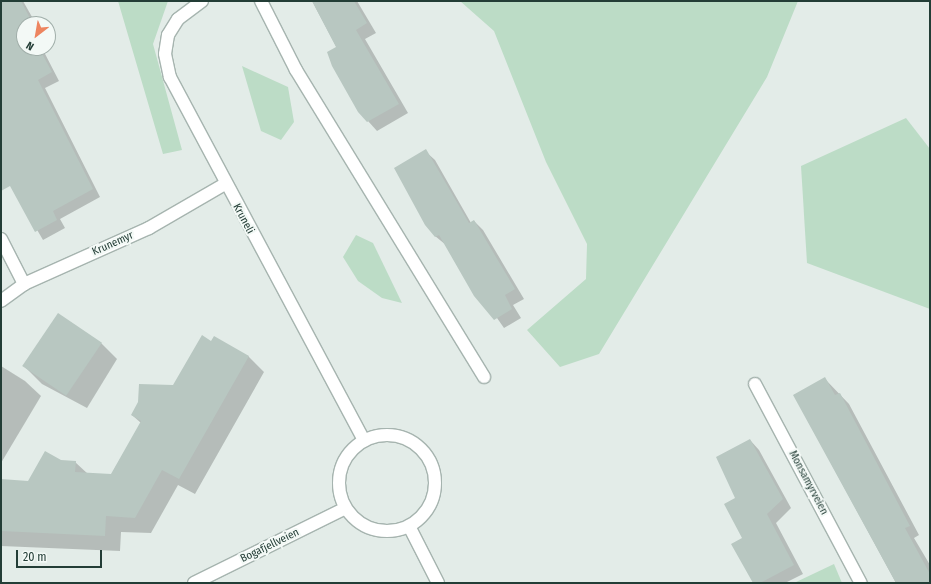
<!DOCTYPE html>
<style>
body{margin:0}
#map{position:relative;width:931px;height:584px;overflow:hidden;background:#e3ece8;font-family:"Fira Sans Condensed",sans-serif}
div>[style]{position:absolute}
.green>*{inset:0;background:#bcdcc6}
.shadow>*{inset:0;background:#0003}
.building>*{inset:0;background:#b8c7c1;transform-origin:0 0}
.roads{filter:drop-shadow(1px 0 #a6b4af) drop-shadow(-1px 0 #a6b4af) drop-shadow(0 1px #a6b4af) drop-shadow(0 -1px #a6b4af)}
.minor>*{height:12px;margin:-6px;padding:0 6px;transform-origin:6px;border-radius:6px;background:#fff}
.tertiary>*{height:12px;margin:-6px;padding:0 6px;transform-origin:6px;border-radius:6px;background:#fff}
.tertiary>.ring{margin:-6px;padding:0;box-sizing:content-box;background:none;border:12px solid #fff;border-radius:50%}
span{translate:-50% -50%;white-space:nowrap;text-align:center;line-height:1.15;-webkit-text-stroke:4px #f3f9f6;paint-order:stroke}
.street-label{font-size:11px;color:#233d36}
.frame{position:absolute;inset:0;border:2px solid #233d36;pointer-events:none}
.north{position:absolute;left:16px;top:16px;width:40px;height:40px;box-sizing:border-box;background:#f3f9f6;border:1px solid #a0aea9;border-radius:50%;rotate:211deg;font-size:11px;font-weight:700;line-height:16px;text-align:center;color:#233d36}
.north::after{content:'';display:block;margin:auto;width:14px;height:18px;background:#ed8560;clip-path:polygon(50% 0,100% 100%,50% 72%,0 100%)}
.scale{position:absolute;left:16px;top:550px;width:86px;height:18px;box-sizing:border-box;border:2px solid #233d36;border-top:0;padding-left:5px;font-size:12px;line-height:14px;white-space:nowrap;color:#233d36;-webkit-text-stroke:3px #f3f9f6;paint-order:stroke}
</style>
<div id="map">
<div class="green">
<i style="clip-path:polygon(118px 1px,168px 1px,153px 44px,182px 150px,163px 154px)"></i>
<i style="clip-path:polygon(460px 1px,798px 1px,767px 77px,599px 354px,560px 367px,527px 330px,586px 279px,587px 244px,546px 162px,494px 31px)"></i>
<i style="clip-path:polygon(242px 66px,288px 87px,294px 122px,281px 140px,261px 131px)"></i>
<i style="clip-path:polygon(906px 118px,930px 149px,930px 309px,807px 263px,801px 166px)"></i>
<i style="clip-path:polygon(356px 235px,373px 243px,402px 303px,382px 298px,358px 281px,343px 257px)"></i>
<i style="clip-path:polygon(834px 564px,842px 583px,794px 583px)"></i>
</div>
<div class="shadow">
<i style="clip-path:polygon(1px 1px,23px 1px,36px 24px,24px 24px,24px 48px,42px 48px,59px 81px,45px 88px,100px 197px,60px 219px,65px 228px,43px 240px,1px 168px)"></i>
<i style="clip-path:polygon(312px 1px,357px 1px,376px 33px,365px 39px,408px 113px,377px 131px,368px 121px,333px 66px,337px 48px)"></i>
<i style="clip-path:polygon(425px 151px,435px 160px,471px 223px,474px 221px,483px 230px,524px 299px,513px 305px,521px 318px,504px 328px,446px 245px,435px 236px)"></i>
<i style="clip-path:polygon(212px 342px,248px 356px,264px 372px,195px 494px,178px 485px,151px 533px,121px 532px,120px 551px,1px 546px,1px 480px,29px 482px,61px 461px,75px 462px,88px 474px,111px 475px,141px 423px,132px 415px,174px 386px)"></i>
<i style="clip-path:polygon(101px 343px,117px 359px,87px 408px,42px 384px,26px 368px)"></i>
<i style="clip-path:polygon(1px 366px,25px 381px,41px 396px,1px 463px)"></i>
<i style="clip-path:polygon(825px 379px,849px 404px,919px 535px,914px 538px,930px 565px,930px 583px,896px 583px,794px 395px)"></i>
<i style="clip-path:polygon(750px 440px,759px 450px,791px 508px,776px 523px,803px 574px,785px 583px,754px 583px,736px 498px)"></i>
</div>
<div class="building">
<i style="clip-path:polygon(1px 1px,21px 1px,33px 24px,24px 24px,24px 48px,39px 48px,52px 72px,38px 80px,93px 189px,53px 211px,57px 220px,35px 232px,10px 186px,1px 191px)"></i>
<i style="clip-path:polygon(312px 1px,354px 1px,367px 23px,356px 30px,399px 104px,367px 122px,358px 112px,332px 66px,327px 52px,336px 47px)"></i>
<i style="clip-path:polygon(426px 149px,469px 223px,474px 220px,515px 289px,505px 295px,512px 309px,494px 320px,474px 296px,439px 235px,435px 237px,425px 225px,394px 168px)"></i>
<i style="left:58px;top:313px;width:53px;height:64px;rotate:34deg"></i>
<i style="clip-path:polygon(202px 335px,211px 341px,214px 336px,249px 356px,179px 479px,162px 470px,135px 518px,106px 516px,105px 536px,1px 531px,1px 479px,28px 481px,45px 451px,61px 460px,76px 461px,75px 472px,111px 474px,141px 421px,131px 415px,138px 402px,139px 384px,173px 385px)"></i>
<i style="clip-path:polygon(825px 377px,835px 395px,840px 393px,910px 526px,905px 528px,930px 574px,930px 583px,896px 583px,793px 395px)"></i>
<i style="clip-path:polygon(750px 439px,783px 499px,767px 514px,794px 565px,760px 583px,753px 583px,731px 544px,742px 538px,724px 504px,735px 498px,716px 457px)"></i>
</div>
<div class="roads">
<div class="minor">
<i style="left:202px;top:1px;width:30px;rotate:143deg"></i>
<i style="left:178px;top:19px;width:19px;rotate:122deg"></i>
<i style="left:168px;top:35px;width:19px;rotate:99deg"></i>
<i style="left:165px;top:54px;width:24px;rotate:78deg"></i>
<i style="left:170px;top:77px;width:412px;rotate:61.9deg"></i>
<i style="left:261px;top:1px;width:77px;rotate:63.1deg"></i>
<i style="left:296px;top:70px;width:360px;rotate:58.5deg"></i>
<i style="left:1px;top:239px;width:51px;rotate:62.9deg"></i>
<i style="left:1px;top:301px;width:29px;rotate:-36deg"></i>
<i style="left:24px;top:284px;width:137px;rotate:-24.1deg"></i>
<i style="left:149px;top:228px;width:88px;rotate:-30.1deg"></i>
<i style="left:755px;top:384px;width:225px;rotate:62deg"></i>
</div>
<div class="tertiary">
<i class="ring" style="left:339px;top:435px;width:84px;height:84px"></i>
<i style="left:409px;top:526px;width:64px;rotate:63deg"></i>
<i style="left:194px;top:583px;width:169px;rotate:-26.3deg"></i>
</div>
</div>
<div class="street-label">
<span style="left:243px;top:219px;rotate:62deg">Kruneli</span>
<span style="left:113px;top:244px;rotate:-24deg">Krunemyr</span>
<span style="left:808px;top:483px;rotate:62deg">Monsamyrveien</span>
<span style="left:270px;top:546px;rotate:-26deg">Bogafjellveien</span>
</div>
<div class="frame"></div>
<div class="north">N</div>
<div class="scale">20 m</div>
</div>
